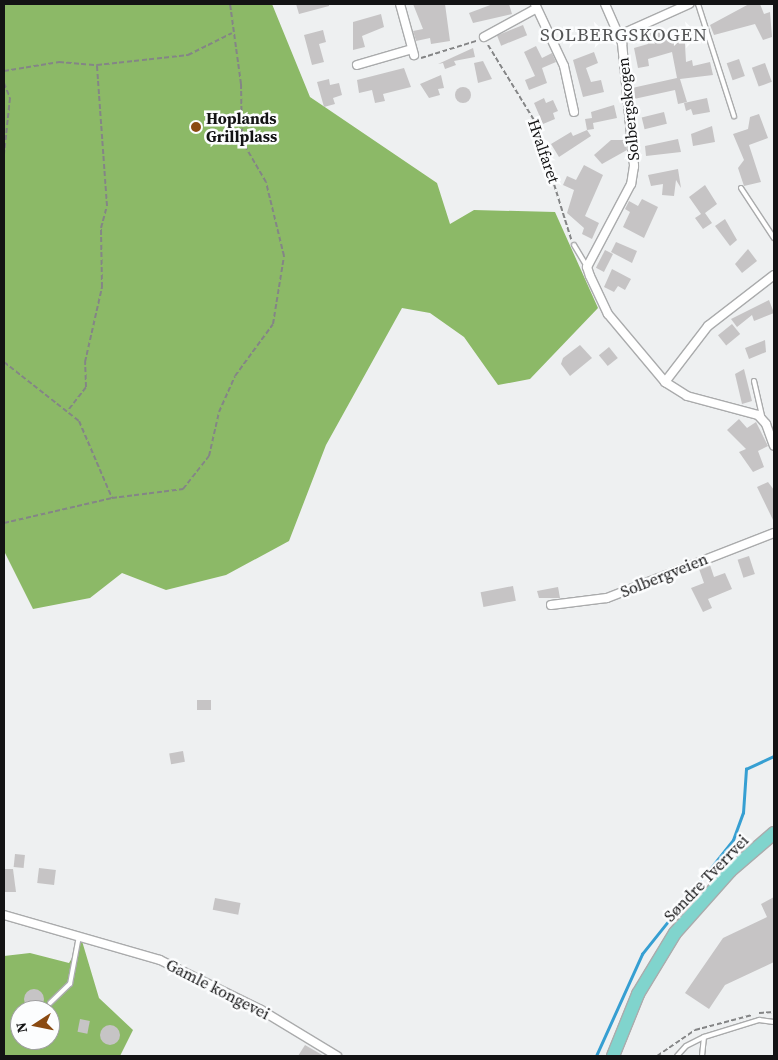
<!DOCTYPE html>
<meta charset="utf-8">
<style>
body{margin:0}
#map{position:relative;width:778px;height:1060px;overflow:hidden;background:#eef0f1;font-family:"Source Serif 4",serif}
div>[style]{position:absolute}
.forest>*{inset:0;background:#8cb967}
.stream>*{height:2.5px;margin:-1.25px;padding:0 1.25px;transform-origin:1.25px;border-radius:1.25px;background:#369fd2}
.building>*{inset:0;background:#c6c4c5;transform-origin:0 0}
.round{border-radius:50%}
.path>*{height:2px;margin-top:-1px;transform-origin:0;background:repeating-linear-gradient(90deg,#848586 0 5px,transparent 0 7.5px)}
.roads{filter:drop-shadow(1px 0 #aaabac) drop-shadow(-1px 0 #aaabac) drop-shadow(0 1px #aaabac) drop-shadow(0 -1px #aaabac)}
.service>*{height:4px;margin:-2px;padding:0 2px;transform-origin:2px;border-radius:2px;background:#fff}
.minor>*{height:8px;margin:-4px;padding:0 4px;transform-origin:4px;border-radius:4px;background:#fff}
.primary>*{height:12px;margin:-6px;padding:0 6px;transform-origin:6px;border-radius:6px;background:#80d4cd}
.dots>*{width:14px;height:14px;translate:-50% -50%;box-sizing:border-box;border:2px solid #fcfdfe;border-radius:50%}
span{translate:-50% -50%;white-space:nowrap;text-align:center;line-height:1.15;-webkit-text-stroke:5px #fcfdfe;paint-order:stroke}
.street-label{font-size:16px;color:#131314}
.poi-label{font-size:16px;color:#131314;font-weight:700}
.left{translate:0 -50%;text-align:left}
.quarter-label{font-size:19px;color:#545556;letter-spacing:1px}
.frame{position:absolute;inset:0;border:5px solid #131314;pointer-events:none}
.north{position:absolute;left:10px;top:1000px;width:50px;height:50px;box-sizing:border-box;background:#fcfdfe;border:1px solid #9f9fa0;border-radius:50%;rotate:259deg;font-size:14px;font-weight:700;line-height:20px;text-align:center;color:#131314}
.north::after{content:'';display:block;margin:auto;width:18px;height:22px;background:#8a4a12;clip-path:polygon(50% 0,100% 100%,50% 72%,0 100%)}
</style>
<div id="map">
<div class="forest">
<i style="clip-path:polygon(4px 4px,272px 4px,310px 97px,437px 183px,450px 224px,474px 210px,555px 212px,598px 308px,530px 379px,498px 385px,464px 337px,430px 313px,402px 308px,326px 445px,289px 541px,226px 575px,166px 590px,122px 573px,90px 598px,33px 609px,4px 551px)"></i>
<i style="clip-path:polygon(evenodd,82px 941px,99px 998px,133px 1030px,120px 1056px,4px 1056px,4px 956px,30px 953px,69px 963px,82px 941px,20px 1010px,50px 1010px,50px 1040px,20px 1040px,20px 1010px)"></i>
</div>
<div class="stream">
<i style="left:596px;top:1056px;width:112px;rotate:-65.7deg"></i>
<i style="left:642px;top:954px;width:146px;rotate:-51.4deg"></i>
<i style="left:733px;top:840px;width:29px;rotate:-70deg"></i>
<i style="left:743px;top:813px;width:44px;rotate:-86.1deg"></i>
<i style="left:746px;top:769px;width:31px;rotate:-25deg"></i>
</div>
<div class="building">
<i style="clip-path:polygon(296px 4px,329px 4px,329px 6px,299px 14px)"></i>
<i style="clip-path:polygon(413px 4px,445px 4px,450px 41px,431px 44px,430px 38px,416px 41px,413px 31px,423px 29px)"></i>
<i style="clip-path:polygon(493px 4px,509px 4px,512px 14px,473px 23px,469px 13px)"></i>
<i style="clip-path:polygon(749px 4px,760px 4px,764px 14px,770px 12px,772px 37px,763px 40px,755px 24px,714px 35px,710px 25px)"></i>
<i style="clip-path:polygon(381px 14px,384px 27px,362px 36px,365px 47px,353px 50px,353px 22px)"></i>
<i style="left:523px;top:25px;width:11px;height:28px;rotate:68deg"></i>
<i style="clip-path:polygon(684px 27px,686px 62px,692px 60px,693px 66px,710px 62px,713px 75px,680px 79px,687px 102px,678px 104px,675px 90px,634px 99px,632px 88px,677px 78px,672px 52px,648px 59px,649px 66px,638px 68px,634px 48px,648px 44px,646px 34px)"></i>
<i style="clip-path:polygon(323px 30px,326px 42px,319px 44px,324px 62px,312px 65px,304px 35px)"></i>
<i style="clip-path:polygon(536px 46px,542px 58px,552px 53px,556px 62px,542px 68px,547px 83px,529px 90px,525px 80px,535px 76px,524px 52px)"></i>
<i style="clip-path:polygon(473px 48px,475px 57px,454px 61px,456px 65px,445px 69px,443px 63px,438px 64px)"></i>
<i style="clip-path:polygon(594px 52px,598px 63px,586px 68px,591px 82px,601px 80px,604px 92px,583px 97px,573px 60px)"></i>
<i style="left:739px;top:59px;width:18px;height:13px;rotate:71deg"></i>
<i style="clip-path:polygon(483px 61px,492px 79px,478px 83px,474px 63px)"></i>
<i style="left:765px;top:63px;width:20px;height:14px;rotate:70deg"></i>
<i style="clip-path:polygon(404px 68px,411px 87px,383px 94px,385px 101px,375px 103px,372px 90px,359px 93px,357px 80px)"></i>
<i style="clip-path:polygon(441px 75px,444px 88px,438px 89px,440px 95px,429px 98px,420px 84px)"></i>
<i style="clip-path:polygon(329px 79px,330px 85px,339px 83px,342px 95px,333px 98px,335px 104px,324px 107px,317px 82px)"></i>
<i class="round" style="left:455px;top:87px;width:16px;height:16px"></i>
<i style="clip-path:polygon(544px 98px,546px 103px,553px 100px,558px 111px,553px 113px,555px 119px,543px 124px,534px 103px)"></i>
<i style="clip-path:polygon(707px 98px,710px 112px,693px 115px,691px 109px,686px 111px,684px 103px)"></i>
<i style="clip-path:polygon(614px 105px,617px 118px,593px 123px,594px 129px,587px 130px,591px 136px,559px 157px,551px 144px,571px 132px,573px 136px,587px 130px,585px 119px,592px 118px,591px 112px)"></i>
<i style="left:664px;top:112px;width:12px;height:23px;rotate:76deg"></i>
<i style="clip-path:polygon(759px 114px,768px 138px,749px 145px,761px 182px,744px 186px,738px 168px,744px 160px,733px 134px,748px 129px,750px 117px)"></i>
<i style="clip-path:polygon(712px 126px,715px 142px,693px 146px,691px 134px)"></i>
<i style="clip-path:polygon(678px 139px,681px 152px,646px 156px,645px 146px)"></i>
<i style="clip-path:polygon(611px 140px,626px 140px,627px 150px,602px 164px,594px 155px)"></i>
<i style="clip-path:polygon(584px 165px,603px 175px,585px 216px,599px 223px,592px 239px,582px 234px,584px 228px,567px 213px,574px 190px,563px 185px,567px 176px,576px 180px)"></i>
<i style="clip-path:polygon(678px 169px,681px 188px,676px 180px,674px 196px,662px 195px,663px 184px,651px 186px,648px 175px)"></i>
<i style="clip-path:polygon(705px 185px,717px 204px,705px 213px,712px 223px,703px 229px,695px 218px,701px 214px,689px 197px)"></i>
<i style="clip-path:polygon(642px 199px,658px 207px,644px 238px,623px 227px,630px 212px,625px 209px,629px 201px,638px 206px)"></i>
<i style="clip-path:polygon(725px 219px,737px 240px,730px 246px,715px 226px)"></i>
<i style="clip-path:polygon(616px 242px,637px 251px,632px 263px,611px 252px)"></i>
<i style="clip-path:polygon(748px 249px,757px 261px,742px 273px,735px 264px)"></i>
<i style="left:605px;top:250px;width:9px;height:20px;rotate:27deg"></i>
<i style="clip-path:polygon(612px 269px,631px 279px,625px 290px,618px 286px,614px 292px,604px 287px)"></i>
<i style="clip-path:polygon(769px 300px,774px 313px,754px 321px,752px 315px,737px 327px,731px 319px)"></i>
<i style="left:732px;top:324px;width:13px;height:18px;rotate:51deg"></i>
<i style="clip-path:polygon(765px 340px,766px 352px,749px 359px,745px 348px)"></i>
<i style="clip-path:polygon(580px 345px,592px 358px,570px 376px,561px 364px,563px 358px)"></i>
<i style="left:609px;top:347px;width:14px;height:13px;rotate:51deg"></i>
<i style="clip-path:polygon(744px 369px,752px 401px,742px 404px,735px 374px)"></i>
<i style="clip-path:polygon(739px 419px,747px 428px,756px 422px,768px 446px,758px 451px,764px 467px,753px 472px,739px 452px,746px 449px,727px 430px)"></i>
<i style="clip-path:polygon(768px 482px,774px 490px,774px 522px,757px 487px)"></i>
<i style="left:749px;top:556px;width:19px;height:12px;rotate:72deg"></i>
<i style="clip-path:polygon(710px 565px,714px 577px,725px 573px,732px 589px,708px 599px,712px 608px,703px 612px,691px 588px,704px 583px,699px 569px)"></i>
<i style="left:513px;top:586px;width:15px;height:33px;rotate:79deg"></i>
<i style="clip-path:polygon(558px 587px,560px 598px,539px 598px,537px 591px)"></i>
<i style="left:211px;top:700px;width:10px;height:14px;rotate:90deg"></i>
<i style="left:183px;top:751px;width:11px;height:14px;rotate:80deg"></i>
<i style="left:15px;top:854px;width:10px;height:13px;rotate:6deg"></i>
<i style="left:39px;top:868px;width:17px;height:15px;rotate:7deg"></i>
<i style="clip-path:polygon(4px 869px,13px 869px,16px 892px,4px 892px)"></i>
<i style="clip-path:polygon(774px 897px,774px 962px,725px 985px,709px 1009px,685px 993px,723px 938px,767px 917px,761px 904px)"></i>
<i style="left:215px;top:898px;width:26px;height:12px;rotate:11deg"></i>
<i class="round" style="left:24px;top:989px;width:20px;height:20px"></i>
<i style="left:80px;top:1019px;width:10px;height:13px;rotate:11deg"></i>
<i class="round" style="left:100px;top:1025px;width:20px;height:20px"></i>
<i style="clip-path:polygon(305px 1045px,324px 1056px,298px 1056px)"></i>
</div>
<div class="path">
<i style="left:488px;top:45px;width:88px;rotate:58.5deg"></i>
<i style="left:534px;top:120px;width:125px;rotate:72.7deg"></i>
<i style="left:421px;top:58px;width:58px;rotate:-17.2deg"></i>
<i style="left:4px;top:71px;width:56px;rotate:-9.3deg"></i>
<i style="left:59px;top:62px;width:38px;rotate:5deg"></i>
<i style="left:97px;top:65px;width:92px;rotate:-6.3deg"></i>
<i style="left:188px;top:55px;width:49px;rotate:-26.6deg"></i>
<i style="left:4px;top:83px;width:16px;rotate:68deg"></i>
<i style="left:10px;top:98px;width:56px;rotate:96.1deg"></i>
<i style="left:4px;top:362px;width:95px;rotate:38.2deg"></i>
<i style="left:79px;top:421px;width:84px;rotate:66.8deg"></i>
<i style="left:69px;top:409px;width:28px;rotate:-52deg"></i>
<i style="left:86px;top:387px;width:25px;rotate:-92deg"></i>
<i style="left:85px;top:362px;width:77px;rotate:-77.2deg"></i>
<i style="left:102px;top:287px;width:59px;rotate:-91deg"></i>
<i style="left:101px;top:228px;width:23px;rotate:-75deg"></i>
<i style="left:107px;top:206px;width:141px;rotate:-94.1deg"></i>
<i style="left:4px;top:523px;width:111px;rotate:-13deg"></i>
<i style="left:112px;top:498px;width:72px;rotate:-7.2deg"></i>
<i style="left:183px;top:489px;width:42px;rotate:-51.8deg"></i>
<i style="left:209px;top:456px;width:45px;rotate:-77.2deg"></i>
<i style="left:219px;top:412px;width:39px;rotate:-66deg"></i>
<i style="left:235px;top:376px;width:64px;rotate:-53.8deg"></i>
<i style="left:273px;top:324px;width:69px;rotate:-80.8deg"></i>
<i style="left:284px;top:256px;width:76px;rotate:-103.7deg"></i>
<i style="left:266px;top:182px;width:48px;rotate:-120.3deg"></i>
<i style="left:242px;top:141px;width:57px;rotate:-91deg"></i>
<i style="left:241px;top:84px;width:81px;rotate:-97.8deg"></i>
<i style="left:759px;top:1013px;width:15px;rotate:-4deg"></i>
<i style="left:657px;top:1056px;width:46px;rotate:-34.4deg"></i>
<i style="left:695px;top:1030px;width:59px;rotate:-14.7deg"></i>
</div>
<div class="roads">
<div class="service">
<i style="left:698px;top:4px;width:118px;rotate:72.2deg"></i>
<i style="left:741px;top:188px;width:60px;rotate:56.6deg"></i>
<i style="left:574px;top:245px;width:26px;rotate:59deg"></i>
<i style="left:754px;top:381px;width:39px;rotate:77deg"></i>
<i style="left:50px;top:1003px;width:28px;rotate:-44deg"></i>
<i style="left:70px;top:984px;width:49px;rotate:-79.4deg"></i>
<i style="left:677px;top:1056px;width:13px;rotate:-48deg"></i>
<i style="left:686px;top:1046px;width:20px;rotate:-27deg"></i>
<i style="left:704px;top:1037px;width:58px;rotate:-17.2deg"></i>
<i style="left:759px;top:1020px;width:15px;rotate:8deg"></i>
<i style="left:702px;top:1056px;width:19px;rotate:-84deg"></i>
</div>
<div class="minor">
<i style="left:400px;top:4px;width:53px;rotate:74.6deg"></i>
<i style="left:535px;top:4px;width:68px;rotate:64.9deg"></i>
<i style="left:564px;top:66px;width:47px;rotate:77.7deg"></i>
<i style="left:605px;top:4px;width:43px;rotate:66.4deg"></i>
<i style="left:622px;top:43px;width:124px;rotate:84.4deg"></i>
<i style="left:634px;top:166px;width:18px;rotate:99deg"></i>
<i style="left:631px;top:184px;width:94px;rotate:117.9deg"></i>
<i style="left:587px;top:267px;width:9px;rotate:72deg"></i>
<i style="left:590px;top:276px;width:42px;rotate:64.7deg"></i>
<i style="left:608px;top:314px;width:89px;rotate:50deg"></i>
<i style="left:665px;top:382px;width:26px;rotate:32deg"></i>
<i style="left:687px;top:396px;width:73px;rotate:15deg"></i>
<i style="left:758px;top:415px;width:12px;rotate:48deg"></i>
<i style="left:766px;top:424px;width:23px;rotate:70deg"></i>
<i style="left:620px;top:35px;width:76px;rotate:-24.2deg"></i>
<i style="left:484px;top:37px;width:60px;rotate:-28.7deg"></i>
<i style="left:357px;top:65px;width:57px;rotate:-16.2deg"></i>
<i style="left:665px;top:382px;width:71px;rotate:-52.5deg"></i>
<i style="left:708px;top:326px;width:83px;rotate:-37.7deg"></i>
<i style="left:551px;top:605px;width:56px;rotate:-7.1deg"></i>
<i style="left:607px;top:598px;width:179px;rotate:-21.3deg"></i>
<i style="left:4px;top:915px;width:162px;rotate:16.1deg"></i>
<i style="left:160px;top:960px;width:113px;rotate:26.3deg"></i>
<i style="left:261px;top:1010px;width:89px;rotate:31.2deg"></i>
</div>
<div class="primary">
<i style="left:613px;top:1056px;width:67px;rotate:-68deg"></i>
<i style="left:638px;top:994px;width:71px;rotate:-58.8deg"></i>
<i style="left:675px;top:933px;width:83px;rotate:-48.4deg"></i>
<i style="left:730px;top:871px;width:58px;rotate:-40.8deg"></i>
</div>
</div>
<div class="dots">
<i style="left:196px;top:127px;background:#8a4a12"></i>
</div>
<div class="street-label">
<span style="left:628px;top:109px;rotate:-96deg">Solbergskogen</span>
<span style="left:544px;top:151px;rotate:71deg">Hvalfaret</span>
<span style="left:664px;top:575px;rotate:-22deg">Solbergveien</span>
<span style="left:706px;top:878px;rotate:-46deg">Søndre Tverrvei</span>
<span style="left:218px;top:989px;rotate:27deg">Gamle kongevei</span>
</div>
<div class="poi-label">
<span class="left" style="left:206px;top:127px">Hoplands<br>Grillplass</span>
</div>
<div class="quarter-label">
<span style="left:624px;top:35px">SOLBERGSKOGEN</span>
</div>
<div class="frame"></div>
<div class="north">N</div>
</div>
